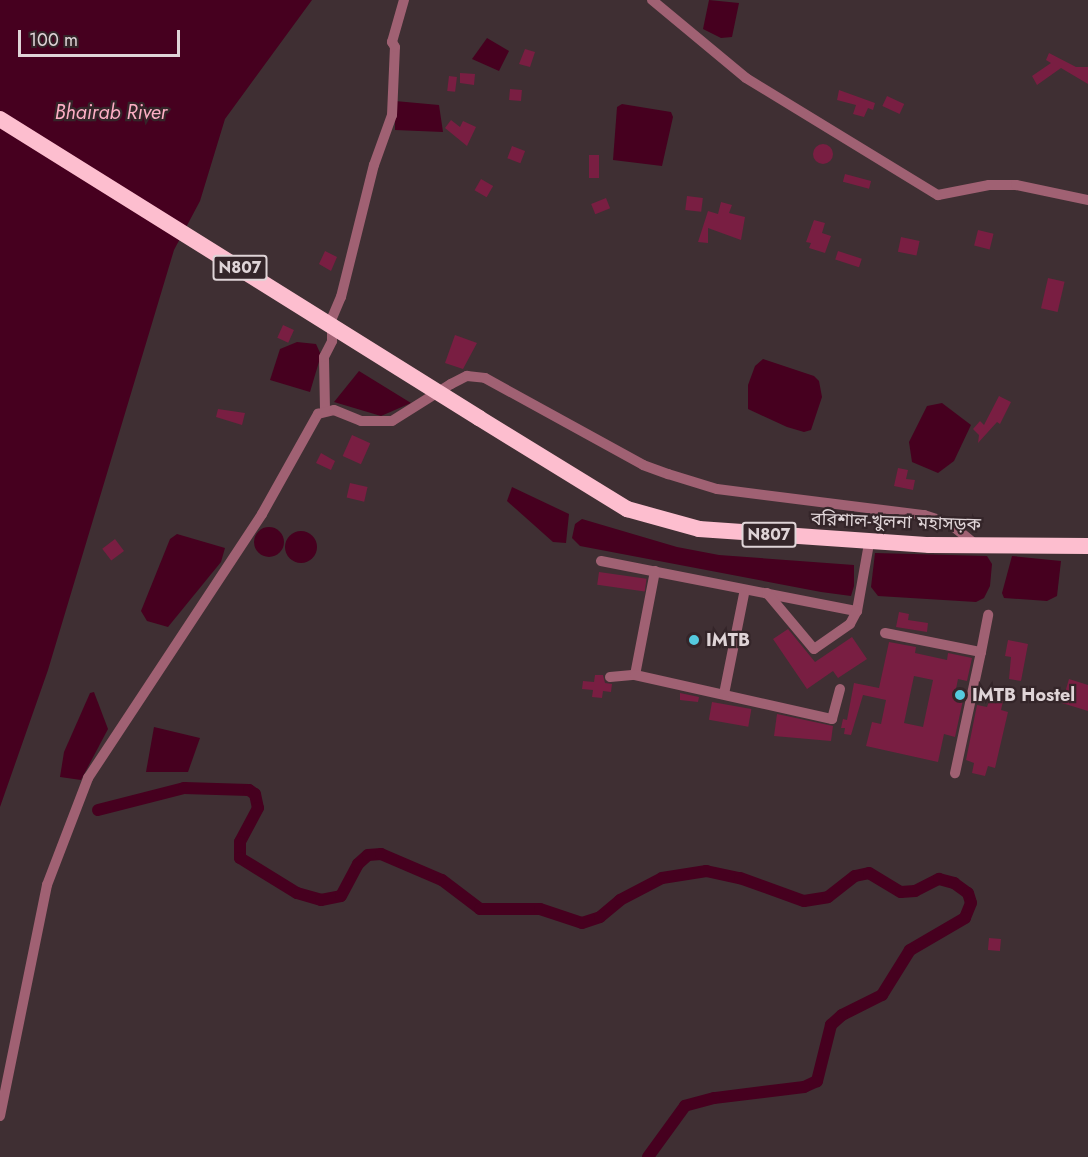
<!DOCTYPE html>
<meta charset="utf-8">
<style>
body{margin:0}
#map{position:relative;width:1088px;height:1157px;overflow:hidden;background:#3f2f33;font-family:Jost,"Noto Sans Bengali",sans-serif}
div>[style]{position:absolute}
.water>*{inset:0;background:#46001f}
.round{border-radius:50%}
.canal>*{height:12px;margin:-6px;padding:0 6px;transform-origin:6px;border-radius:6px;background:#46001f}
.building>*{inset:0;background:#791e42;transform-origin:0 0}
.minor>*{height:10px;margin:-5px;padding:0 5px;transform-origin:5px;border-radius:5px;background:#a06173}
.highway>*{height:16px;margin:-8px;padding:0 8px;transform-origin:8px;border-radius:8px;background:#fdbecf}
.highway-bridge>*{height:16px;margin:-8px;padding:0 8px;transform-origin:8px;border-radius:8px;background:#fdbecf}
.dots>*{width:16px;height:16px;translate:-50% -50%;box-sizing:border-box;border:3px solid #342529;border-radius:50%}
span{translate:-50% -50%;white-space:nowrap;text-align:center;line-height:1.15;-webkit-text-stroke:4.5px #342529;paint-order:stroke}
.shield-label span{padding:2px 4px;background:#342529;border:2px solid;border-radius:4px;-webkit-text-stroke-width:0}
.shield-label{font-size:16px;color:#dfd4d7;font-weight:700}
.street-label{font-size:18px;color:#dfd4d7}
.poi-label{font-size:18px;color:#dfd4d7;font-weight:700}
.left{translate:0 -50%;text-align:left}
.water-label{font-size:20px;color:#fcaec4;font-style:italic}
.scale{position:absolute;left:18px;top:30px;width:162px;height:27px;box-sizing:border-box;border:3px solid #dfd4d7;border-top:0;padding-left:8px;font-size:18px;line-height:21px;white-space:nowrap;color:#dfd4d7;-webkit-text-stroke:4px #342529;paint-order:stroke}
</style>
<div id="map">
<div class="water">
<i style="clip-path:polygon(0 0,312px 0,225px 119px,200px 201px,174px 250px,48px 670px,0 807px)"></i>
<i style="clip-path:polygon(709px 0,739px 3px,732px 37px,721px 38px,703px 29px)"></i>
<i style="clip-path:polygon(487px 38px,509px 51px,499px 71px,472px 59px)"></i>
<i style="clip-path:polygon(395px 101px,439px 105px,443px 132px,395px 130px)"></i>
<i style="clip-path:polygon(622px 104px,671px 112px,673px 117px,662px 166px,613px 160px,617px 107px)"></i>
<i style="clip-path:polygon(297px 342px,316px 344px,321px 355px,310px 392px,270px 380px,280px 349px)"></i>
<i style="clip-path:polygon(763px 359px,814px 376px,819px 381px,822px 397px,811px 430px,804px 432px,787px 427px,748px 409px,748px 385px,755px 366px)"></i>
<i style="clip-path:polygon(359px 371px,411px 403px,381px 416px,334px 402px)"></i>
<i style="clip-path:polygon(942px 403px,971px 425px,954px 461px,938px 473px,912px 462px,909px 442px,927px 406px)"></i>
<i style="clip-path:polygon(512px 487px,569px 514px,566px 543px,553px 542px,507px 501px)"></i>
<i style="clip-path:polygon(582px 519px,677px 547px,719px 555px,854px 565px,854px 586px,851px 596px,821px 592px,580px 546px,572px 538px,575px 524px)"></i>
<i class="round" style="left:254px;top:527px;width:30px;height:30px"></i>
<i class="round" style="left:285px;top:531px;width:32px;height:32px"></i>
<i style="clip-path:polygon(177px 534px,225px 548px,221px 562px,168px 627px,147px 621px,141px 611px,170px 539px)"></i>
<i style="clip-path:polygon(875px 553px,987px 556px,992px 564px,990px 586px,984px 598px,976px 602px,878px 596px,871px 587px)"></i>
<i style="clip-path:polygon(1012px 556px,1061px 561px,1057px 596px,1047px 601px,1004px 598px,1002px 593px)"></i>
<i style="clip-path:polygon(94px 692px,108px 729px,81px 780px,60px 777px,64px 752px,90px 693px)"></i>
<i style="clip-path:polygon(154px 727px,200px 738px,188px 772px,146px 772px)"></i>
</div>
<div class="canal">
<i style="left:98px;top:810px;width:89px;rotate:-14.3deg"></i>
<i style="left:184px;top:788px;width:65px;rotate:1.8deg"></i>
<i style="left:249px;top:790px;width:7px;rotate:34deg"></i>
<i style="left:255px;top:794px;width:14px;rotate:78deg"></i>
<i style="left:258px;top:808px;width:38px;rotate:118deg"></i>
<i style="left:240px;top:842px;width:16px;rotate:90deg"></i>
<i style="left:240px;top:858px;width:67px;rotate:31.6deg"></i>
<i style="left:297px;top:893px;width:25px;rotate:16deg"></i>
<i style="left:321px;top:900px;width:20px;rotate:-11deg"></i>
<i style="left:341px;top:896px;width:36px;rotate:-62deg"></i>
<i style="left:358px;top:864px;width:13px;rotate:-42deg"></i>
<i style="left:368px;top:855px;width:13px;rotate:-4deg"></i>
<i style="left:381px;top:854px;width:66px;rotate:23.1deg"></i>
<i style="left:442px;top:880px;width:48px;rotate:37.3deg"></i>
<i style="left:480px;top:909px;width:60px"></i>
<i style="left:540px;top:909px;width:44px;rotate:18.4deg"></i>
<i style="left:582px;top:923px;width:19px;rotate:-18deg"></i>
<i style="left:600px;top:917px;width:26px;rotate:-40deg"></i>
<i style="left:620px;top:900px;width:47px;rotate:-27.6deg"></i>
<i style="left:662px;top:878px;width:45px;rotate:-9deg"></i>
<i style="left:706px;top:871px;width:35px;rotate:12deg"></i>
<i style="left:740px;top:878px;width:68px;rotate:19.8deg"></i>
<i style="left:804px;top:901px;width:24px;rotate:-9deg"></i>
<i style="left:828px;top:897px;width:34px;rotate:-38deg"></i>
<i style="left:855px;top:876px;width:14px;rotate:-12deg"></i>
<i style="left:869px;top:873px;width:37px;rotate:31deg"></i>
<i style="left:901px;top:892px;width:14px;rotate:-4deg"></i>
<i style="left:915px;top:891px;width:27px;rotate:-27deg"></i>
<i style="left:939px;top:879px;width:16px;rotate:15deg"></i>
<i style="left:954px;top:883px;width:17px;rotate:36deg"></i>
<i style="left:968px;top:893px;width:10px;rotate:73deg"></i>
<i style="left:971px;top:903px;width:16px;rotate:112deg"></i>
<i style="left:965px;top:918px;width:64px;rotate:149.8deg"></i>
<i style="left:910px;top:950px;width:53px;rotate:121.9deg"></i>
<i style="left:882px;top:995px;width:45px;rotate:153.4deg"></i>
<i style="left:842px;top:1015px;width:15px;rotate:138deg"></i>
<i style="left:831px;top:1025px;width:58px;rotate:104deg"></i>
<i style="left:817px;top:1081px;width:14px;rotate:155deg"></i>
<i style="left:804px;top:1087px;width:91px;rotate:173deg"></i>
<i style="left:714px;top:1098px;width:30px;rotate:165deg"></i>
<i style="left:685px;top:1106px;width:63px;rotate:126deg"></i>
</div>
<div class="building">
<i style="clip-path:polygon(525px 49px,535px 52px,530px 67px,519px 64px)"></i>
<i style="clip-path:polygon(1049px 53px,1076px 67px,1088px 67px,1088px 84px,1061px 68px,1037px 85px,1032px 76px,1051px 63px,1046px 60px)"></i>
<i style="clip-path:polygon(460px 73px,475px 74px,474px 85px,460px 83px)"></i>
<i style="left:449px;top:76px;width:8px;height:15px;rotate:7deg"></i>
<i style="left:510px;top:89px;width:12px;height:11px;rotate:5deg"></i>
<i style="clip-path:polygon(839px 90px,875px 103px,873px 110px,868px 108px,864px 117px,853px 114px,856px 105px,837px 100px)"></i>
<i style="left:887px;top:96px;width:19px;height:11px;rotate:25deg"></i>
<i style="clip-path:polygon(451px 120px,460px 127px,463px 121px,476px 127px,467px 146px,445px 128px)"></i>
<i class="round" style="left:813px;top:144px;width:20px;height:20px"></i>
<i style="left:512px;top:146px;width:14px;height:13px;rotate:21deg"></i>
<i style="left:589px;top:155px;width:10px;height:23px"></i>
<i style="left:845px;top:174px;width:27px;height:8px;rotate:15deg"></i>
<i style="left:481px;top:179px;width:14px;height:13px;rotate:30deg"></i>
<i style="left:687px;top:196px;width:16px;height:14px;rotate:7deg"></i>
<i style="left:606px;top:198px;width:11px;height:16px;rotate:68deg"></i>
<i style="clip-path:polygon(721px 202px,732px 205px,729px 213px,745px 217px,741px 240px,708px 228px,708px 243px,698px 242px,708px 211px,718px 214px)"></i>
<i style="clip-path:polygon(814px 220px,825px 223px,822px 233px,831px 236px,825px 253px,809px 248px,811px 243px,806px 242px)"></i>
<i style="left:978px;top:230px;width:16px;height:16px;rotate:14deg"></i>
<i style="left:901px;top:237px;width:19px;height:15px;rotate:12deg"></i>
<i style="clip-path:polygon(325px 251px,337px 257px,331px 271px,319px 264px)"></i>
<i style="left:838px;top:251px;width:25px;height:9px;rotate:18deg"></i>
<i style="left:1048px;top:278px;width:17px;height:31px;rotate:13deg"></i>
<i style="left:283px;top:325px;width:12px;height:14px;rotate:24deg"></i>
<i style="clip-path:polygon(455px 335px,477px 343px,463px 369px,445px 363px)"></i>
<i style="clip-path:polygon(999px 396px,1011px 402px,1000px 424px,997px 422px,978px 443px,979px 435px,973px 429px,980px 421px,984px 425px)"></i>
<i style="clip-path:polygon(218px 409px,245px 413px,242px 425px,216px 417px)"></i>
<i style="left:352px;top:435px;width:20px;height:23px;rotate:24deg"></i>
<i style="clip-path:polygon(321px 453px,335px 461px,331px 470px,316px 463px)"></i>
<i style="clip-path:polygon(898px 468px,908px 470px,906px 479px,915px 480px,913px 490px,894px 486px)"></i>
<i style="left:350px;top:483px;width:18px;height:15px;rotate:13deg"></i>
<i style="left:115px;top:539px;width:15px;height:16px;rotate:53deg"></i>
<i style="left:599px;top:572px;width:48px;height:13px;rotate:8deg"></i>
<i style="clip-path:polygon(899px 612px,909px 614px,908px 620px,928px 623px,927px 632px,896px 627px)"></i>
<i style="clip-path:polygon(788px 629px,815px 662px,852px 637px,867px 659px,838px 678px,833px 671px,807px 689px,773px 639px)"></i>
<i style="clip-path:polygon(1008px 640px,1028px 644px,1021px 681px,1009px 679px,1011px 657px,1005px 656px)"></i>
<i style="clip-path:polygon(evenodd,889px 642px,916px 647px,915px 653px,947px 660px,948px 653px,972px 658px,967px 681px,958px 679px,954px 699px,963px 700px,955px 737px,944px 734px,938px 762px,866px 746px,872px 722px,881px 724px,886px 700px,863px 695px,851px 735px,844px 734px,845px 728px,841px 728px,843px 719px,847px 720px,854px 683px,879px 688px,889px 642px,914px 676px,933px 680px,923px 727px,904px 723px,914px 676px)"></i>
<i style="clip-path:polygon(595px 675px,603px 675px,605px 683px,612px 684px,611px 692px,603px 691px,602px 698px,592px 697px,593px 690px,582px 689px,583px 681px,594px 682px)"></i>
<i style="clip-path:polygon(1069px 679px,1088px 685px,1088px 711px,1062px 703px)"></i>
<i style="clip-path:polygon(680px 693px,699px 697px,698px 702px,680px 700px)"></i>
<i style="clip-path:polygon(990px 698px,1003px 701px,1001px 710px,1008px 712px,995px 768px,988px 766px,985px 776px,972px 773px,974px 763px,966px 760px,977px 705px,987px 707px)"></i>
<i style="left:712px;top:702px;width:40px;height:18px;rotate:10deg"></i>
<i style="clip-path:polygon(777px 714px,833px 726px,831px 741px,774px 736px)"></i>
<i style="left:989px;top:938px;width:12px;height:12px;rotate:5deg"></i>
</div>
<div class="minor">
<i style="left:652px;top:0;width:122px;rotate:39.7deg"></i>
<i style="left:746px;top:78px;width:225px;rotate:31.4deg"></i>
<i style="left:938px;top:195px;width:52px;rotate:-11.1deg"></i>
<i style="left:989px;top:185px;width:27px"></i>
<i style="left:1016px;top:185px;width:74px;rotate:11.8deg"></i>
<i style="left:325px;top:410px;width:53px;rotate:-91.1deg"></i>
<i style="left:324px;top:357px;width:18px;rotate:-63deg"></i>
<i style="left:332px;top:341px;width:23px;rotate:-90deg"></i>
<i style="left:332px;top:318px;width:23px;rotate:-67deg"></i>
<i style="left:341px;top:297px;width:136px;rotate:-76deg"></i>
<i style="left:374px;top:165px;width:53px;rotate:-70.2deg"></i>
<i style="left:392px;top:115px;width:68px;rotate:-87.5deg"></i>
<i style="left:395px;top:47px;width:6px;rotate:-121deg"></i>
<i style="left:392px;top:42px;width:44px;rotate:-74.1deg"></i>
<i style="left:601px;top:561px;width:261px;rotate:11.1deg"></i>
<i style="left:857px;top:611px;width:63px;rotate:-79.9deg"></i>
<i style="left:767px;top:593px;width:73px;rotate:50deg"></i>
<i style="left:814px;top:649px;width:44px;rotate:-34.8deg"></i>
<i style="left:850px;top:624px;width:15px;rotate:-62deg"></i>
<i style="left:885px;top:633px;width:98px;rotate:11.2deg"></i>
<i style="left:981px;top:652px;width:124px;rotate:102.1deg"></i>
<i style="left:981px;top:652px;width:38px;rotate:-79deg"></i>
<i style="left:635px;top:675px;width:106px;rotate:-79.1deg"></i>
<i style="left:610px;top:677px;width:25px;rotate:-5deg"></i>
<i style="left:635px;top:675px;width:202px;rotate:12.6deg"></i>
<i style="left:832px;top:719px;width:31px;rotate:-75deg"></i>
<i style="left:724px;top:694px;width:102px;rotate:-78.7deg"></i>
<i style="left:0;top:1116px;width:236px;rotate:-78.5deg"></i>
<i style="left:47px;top:885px;width:115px;rotate:-69deg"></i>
<i style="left:88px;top:778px;width:316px;rotate:-56.6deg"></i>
<i style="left:262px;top:514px;width:115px;rotate:-60.8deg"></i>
<i style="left:318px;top:414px;width:16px;rotate:-14deg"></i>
<i style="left:334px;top:410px;width:29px;rotate:22deg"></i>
<i style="left:361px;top:421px;width:31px"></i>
<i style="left:392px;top:421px;width:70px;rotate:-32.1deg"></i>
<i style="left:451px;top:384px;width:18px;rotate:-27deg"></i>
<i style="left:467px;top:376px;width:18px;rotate:6deg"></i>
<i style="left:485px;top:378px;width:180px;rotate:28.8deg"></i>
<i style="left:643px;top:465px;width:27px;rotate:20deg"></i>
<i style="left:668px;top:474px;width:51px;rotate:17deg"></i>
<i style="left:717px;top:489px;width:209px;rotate:7.2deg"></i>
<i style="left:924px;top:515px;width:26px;rotate:18deg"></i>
<i style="left:949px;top:523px;width:32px;rotate:39deg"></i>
</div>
<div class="highway">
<i style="left:479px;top:418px;width:174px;rotate:31.6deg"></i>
<i style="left:627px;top:509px;width:75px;rotate:15.5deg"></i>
<i style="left:699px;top:529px;width:231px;rotate:4deg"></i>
<i style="left:929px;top:545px;width:159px;rotate:0.4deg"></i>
</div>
<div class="highway-bridge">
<i style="left:0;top:119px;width:565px;rotate:31.97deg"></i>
</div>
<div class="dots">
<i style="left:694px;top:640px;background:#55cadf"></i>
<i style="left:960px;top:695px;background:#55cadf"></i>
</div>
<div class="shield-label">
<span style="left:240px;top:268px">N807</span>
<span style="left:769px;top:535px">N807</span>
</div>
<div class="street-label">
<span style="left:896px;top:522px;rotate:2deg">বরিশাল-খুলনা মহাসড়ক</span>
</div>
<div class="poi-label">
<span class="left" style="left:706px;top:640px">IMTB</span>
<span class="left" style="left:972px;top:695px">IMTB Hostel</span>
</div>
<div class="water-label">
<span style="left:111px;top:112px">Bhairab River</span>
</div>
<div class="scale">100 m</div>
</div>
